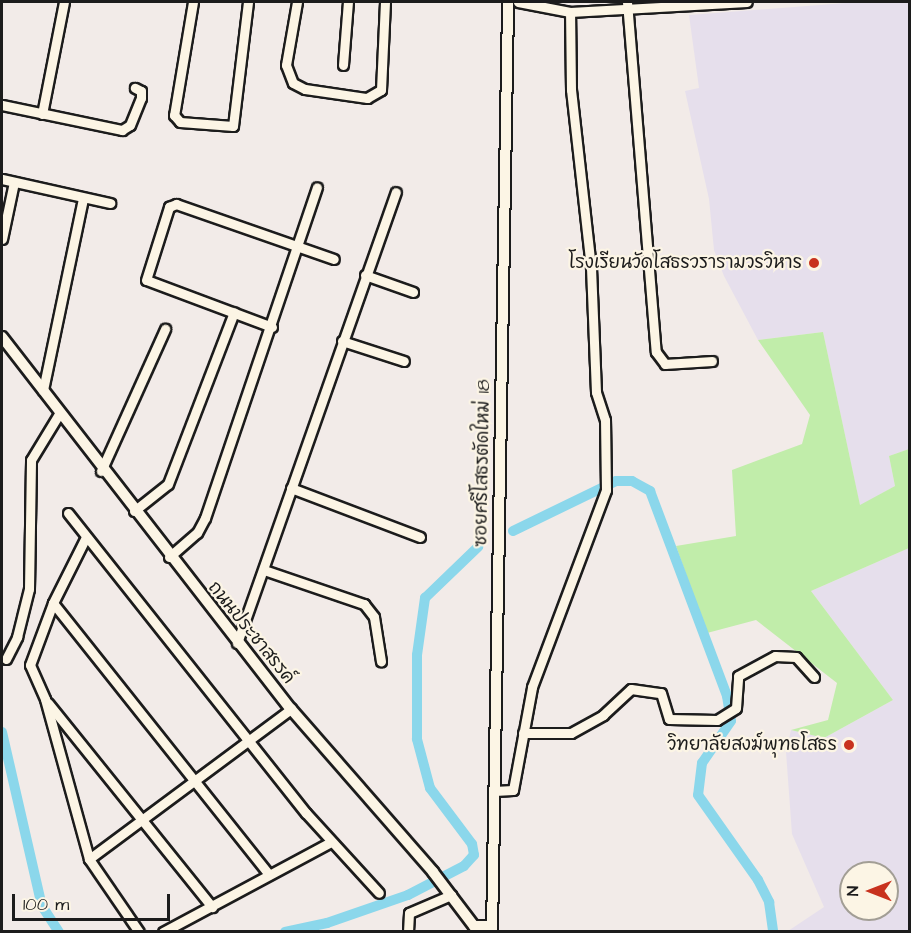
<!DOCTYPE html>
<meta charset="utf-8">
<style>
body{margin:0}
#map{position:relative;width:911px;height:933px;overflow:hidden;background:#f2ebe8;font-family:"Architects Daughter","Playpen Sans Thai",sans-serif}
div>[style]{position:absolute}
.built>*{inset:0;background:#e6dfec}
.green>*{inset:0;background:#c1edaa}
.canal>*{height:10px;margin:-5px;padding:0 5px;transform-origin:5px;border-radius:5px;background:#8bd7eb}
.roads{filter:drop-shadow(2px 0 #1c1c1c) drop-shadow(-2px 0 #1c1c1c) drop-shadow(0 2px #1c1c1c) drop-shadow(0 -2px #1c1c1c)}
.minor>*{height:9px;margin:-4.5px;padding:0 4.5px;transform-origin:4.5px;border-radius:4.5px;background:#fcf5e5}
.tertiary>*{height:10px;margin:-5px;padding:0 5px;transform-origin:5px;border-radius:5px;background:#fcf5e5}
.dots>*{width:16px;height:16px;translate:-50% -50%;box-sizing:border-box;border:3px solid #fcf5e5;border-radius:50%}
span{translate:-50% -50%;white-space:nowrap;text-align:center;line-height:1.15;-webkit-text-stroke:4.5px #fcf5e5;paint-order:stroke}
.poi-label{font-size:18px;color:#1c1c1c}
.right{translate:-100% -50%;text-align:right}
.street-label{font-size:18px;color:#1c1c1c}
.frame{position:absolute;inset:0;border:3px solid #1c1c1c;pointer-events:none}
.north{position:absolute;left:839px;top:861px;width:60px;height:60px;box-sizing:border-box;background:#fcf5e5;border:2px solid #a29e95;border-radius:50%;rotate:270deg;font-size:16px;font-weight:700;line-height:24px;text-align:center;color:#1c1c1c}
.north::after{content:'';display:block;margin:auto;width:21px;height:27px;background:#c8321e;clip-path:polygon(50% 0,100% 100%,50% 72%,0 100%)}
.scale{position:absolute;left:12px;top:894px;width:158px;height:27px;box-sizing:border-box;border:3px solid #1c1c1c;border-top:0;padding-left:8px;font-size:18px;line-height:21px;white-space:nowrap;color:#1c1c1c;-webkit-text-stroke:4px #fcf5e5;paint-order:stroke}
</style>
<div id="map">
<div class="built">
<i style="clip-path:polygon(858px 2px,909px 2px,909px 449px,889px 456px,895px 486px,860px 506px,823px 332px,758px 340px,724px 276px,714px 250px,709px 199px,685px 91px,699px 88px,689px 15px)"></i>
<i style="clip-path:polygon(evenodd,909px 548px,909px 931px,788px 931px,824px 907px,792px 834px,786px 752px,791px 730px,824px 738px,893px 700px,811px 591px,909px 548px,851px 873px,887px 873px,887px 909px,851px 909px,851px 873px)"></i>
</div>
<div class="green">
<i style="clip-path:polygon(823px 332px,860px 505px,895px 486px,889px 456px,909px 449px,909px 548px,811px 591px,893px 700px,824px 738px,791px 730px,828px 720px,837px 683px,756px 620px,707px 633px,676px 546px,736px 536px,732px 470px,802px 444px,810px 415px,758px 340px)"></i>
</div>
<div class="canal">
<i style="left:513px;top:531px;width:114px;rotate:-25.9deg"></i>
<i style="left:616px;top:481px;width:16px"></i>
<i style="left:632px;top:481px;width:21px;rotate:29deg"></i>
<i style="left:650px;top:491px;width:219px;rotate:69.4deg"></i>
<i style="left:727px;top:696px;width:25px;rotate:81deg"></i>
<i style="left:731px;top:721px;width:51px;rotate:124.6deg"></i>
<i style="left:702px;top:763px;width:32px;rotate:97deg"></i>
<i style="left:698px;top:795px;width:104px;rotate:54.8deg"></i>
<i style="left:758px;top:880px;width:25px;rotate:63deg"></i>
<i style="left:769px;top:902px;width:30px;rotate:82deg"></i>
<i style="left:2px;top:732px;width:179px;rotate:77.1deg"></i>
<i style="left:42px;top:906px;width:31px;rotate:57deg"></i>
<i style="left:285px;top:932px;width:43px;rotate:-12.1deg"></i>
<i style="left:327px;top:923px;width:86px;rotate:-19.1deg"></i>
<i style="left:408px;top:895px;width:63px;rotate:-27.4deg"></i>
<i style="left:464px;top:866px;width:15px;rotate:-48deg"></i>
<i style="left:474px;top:855px;width:11px;rotate:-100deg"></i>
<i style="left:472px;top:844px;width:70px;rotate:-126.9deg"></i>
<i style="left:430px;top:788px;width:51px;rotate:-104.9deg"></i>
<i style="left:417px;top:739px;width:84px;rotate:-90deg"></i>
<i style="left:417px;top:655px;width:58px;rotate:-82deg"></i>
<i style="left:425px;top:598px;width:74px;rotate:-43.9deg"></i>
</div>
<div class="roads">
<div class="minor">
<i style="left:193px;top:2px;width:115px;rotate:99.5deg"></i>
<i style="left:174px;top:115px;width:9px;rotate:49deg"></i>
<i style="left:180px;top:122px;width:53px;rotate:4.3deg"></i>
<i style="left:233px;top:126px;width:125px;rotate:-83.1deg"></i>
<i style="left:297px;top:2px;width:64px;rotate:99.9deg"></i>
<i style="left:286px;top:65px;width:19px;rotate:69deg"></i>
<i style="left:293px;top:83px;width:13px;rotate:27deg"></i>
<i style="left:305px;top:89px;width:63px;rotate:8.3deg"></i>
<i style="left:367px;top:98px;width:16px;rotate:-30deg"></i>
<i style="left:381px;top:90px;width:88px;rotate:-87.4deg"></i>
<i style="left:518px;top:2px;width:53px;rotate:10.9deg"></i>
<i style="left:570px;top:12px;width:177px;rotate:-3.2deg"></i>
<i style="left:627px;top:2px;width:351px;rotate:85.3deg"></i>
<i style="left:656px;top:352px;width:15px;rotate:53deg"></i>
<i style="left:665px;top:364px;width:47px;rotate:-3.7deg"></i>
<i style="left:343px;top:65px;width:63px;rotate:-85.5deg"></i>
<i style="left:2px;top:105px;width:123px;rotate:11.8deg"></i>
<i style="left:122px;top:130px;width:9px;rotate:-32deg"></i>
<i style="left:130px;top:125px;width:29px;rotate:-68deg"></i>
<i style="left:141px;top:98px;width:7px;rotate:-90deg"></i>
<i style="left:141px;top:91px;width:7px;rotate:-153deg"></i>
<i style="left:42px;top:114px;width:114px;rotate:-78.9deg"></i>
<i style="left:2px;top:179px;width:111px;rotate:12.5deg"></i>
<i style="left:2px;top:239px;width:58px;rotate:-78.1deg"></i>
<i style="left:365px;top:275px;width:51px;rotate:19.5deg"></i>
<i style="left:272px;top:327px;width:134px;rotate:-159.5deg"></i>
<i style="left:146px;top:280px;width:77px;rotate:-72.5deg"></i>
<i style="left:169px;top:207px;width:8px;rotate:-23deg"></i>
<i style="left:176px;top:204px;width:167px;rotate:19.2deg"></i>
<i style="left:342px;top:341px;width:65px;rotate:17.9deg"></i>
<i style="left:43px;top:390px;width:196px;rotate:-78.2deg"></i>
<i style="left:101px;top:471px;width:156px;rotate:-65.7deg"></i>
<i style="left:291px;top:488px;width:138px;rotate:20.8deg"></i>
<i style="left:134px;top:511px;width:43px;rotate:-38.5deg"></i>
<i style="left:168px;top:484px;width:184px;rotate:-69deg"></i>
<i style="left:68px;top:513px;width:383px;rotate:51.6deg"></i>
<i style="left:306px;top:813px;width:108px;rotate:47.6deg"></i>
<i style="left:85px;top:539px;width:72px;rotate:116.6deg"></i>
<i style="left:53px;top:603px;width:66px;rotate:110.4deg"></i>
<i style="left:30px;top:665px;width:37px;rotate:66deg"></i>
<i style="left:45px;top:699px;width:166px;rotate:74.6deg"></i>
<i style="left:89px;top:859px;width:88px;rotate:55.6deg"></i>
<i style="left:169px;top:557px;width:37px;rotate:-41deg"></i>
<i style="left:197px;top:533px;width:17px;rotate:-62deg"></i>
<i style="left:205px;top:518px;width:349px;rotate:-71.3deg"></i>
<i style="left:264px;top:570px;width:106px;rotate:18.8deg"></i>
<i style="left:364px;top:604px;width:16px;rotate:52deg"></i>
<i style="left:374px;top:617px;width:45px;rotate:81deg"></i>
<i style="left:53px;top:603px;width:347px;rotate:51.5deg"></i>
<i style="left:237px;top:643px;width:478px;rotate:-70.6deg"></i>
<i style="left:6px;top:659px;width:25px;rotate:-63deg"></i>
<i style="left:17px;top:637px;width:49px;rotate:-76deg"></i>
<i style="left:29px;top:589px;width:129px;rotate:-89.1deg"></i>
<i style="left:31px;top:460px;width:54px;rotate:-58.7deg"></i>
<i style="left:48px;top:703px;width:262px;rotate:51.2deg"></i>
<i style="left:523px;top:733px;width:48px"></i>
<i style="left:571px;top:733px;width:37px;rotate:-29deg"></i>
<i style="left:603px;top:715px;width:38px;rotate:-43deg"></i>
<i style="left:631px;top:689px;width:30px;rotate:8deg"></i>
<i style="left:661px;top:693px;width:27px;rotate:73deg"></i>
<i style="left:669px;top:719px;width:48px;rotate:1.2deg"></i>
<i style="left:717px;top:720px;width:22px;rotate:-32deg"></i>
<i style="left:736px;top:708px;width:32px;rotate:-86deg"></i>
<i style="left:738px;top:676px;width:42px;rotate:-28.4deg"></i>
<i style="left:775px;top:656px;width:21px;rotate:3deg"></i>
<i style="left:796px;top:657px;width:27px;rotate:48deg"></i>
<i style="left:494px;top:791px;width:19px;rotate:-3deg"></i>
<i style="left:513px;top:790px;width:105px;rotate:-79.5deg"></i>
<i style="left:532px;top:687px;width:210px;rotate:-69.4deg"></i>
<i style="left:606px;top:490px;width:70px;rotate:-90.8deg"></i>
<i style="left:605px;top:420px;width:29px;rotate:-108deg"></i>
<i style="left:596px;top:392px;width:124px;rotate:-92.3deg"></i>
<i style="left:591px;top:268px;width:179px;rotate:-96.4deg"></i>
<i style="left:571px;top:90px;width:78px;rotate:-90.7deg"></i>
<i style="left:89px;top:859px;width:252px;rotate:-36.6deg"></i>
<i style="left:163px;top:932px;width:191px;rotate:-28.2deg"></i>
<i style="left:408px;top:932px;width:19px;rotate:-87deg"></i>
<i style="left:409px;top:913px;width:46px;rotate:-23.2deg"></i>
</div>
<div class="tertiary">
<i style="left:2px;top:337px;width:471px;rotate:52.2deg"></i>
<i style="left:291px;top:709px;width:216px;rotate:48.9deg"></i>
<i style="left:433px;top:872px;width:68px;rotate:52.8deg"></i>
<i style="left:474px;top:926px;width:18px"></i>
<i style="left:492px;top:932px;width:930px;rotate:-89.01deg"></i>
</div>
</div>
<div class="dots">
<i style="left:814px;top:263px;background:#c8321e"></i>
<i style="left:849px;top:745px;background:#c8321e"></i>
</div>
<div class="poi-label">
<span class="right" style="left:802px;top:263px">โรงเรียนวัดโสธรวรารามวรวิหาร</span>
<span class="right" style="left:837px;top:745px">วิทยาลัยสงฆ์พุทธโสธร</span>
</div>
<div class="street-label">
<span style="left:483px;top:463px;rotate:-89deg">ซอยศรีโสธรตัดใหม่ 18</span>
<span style="left:251px;top:633px;rotate:51deg">ถนนประชาสรรค์</span>
</div>
<div class="frame"></div>
<div class="north">N</div>
<div class="scale">100 m</div>
</div>
